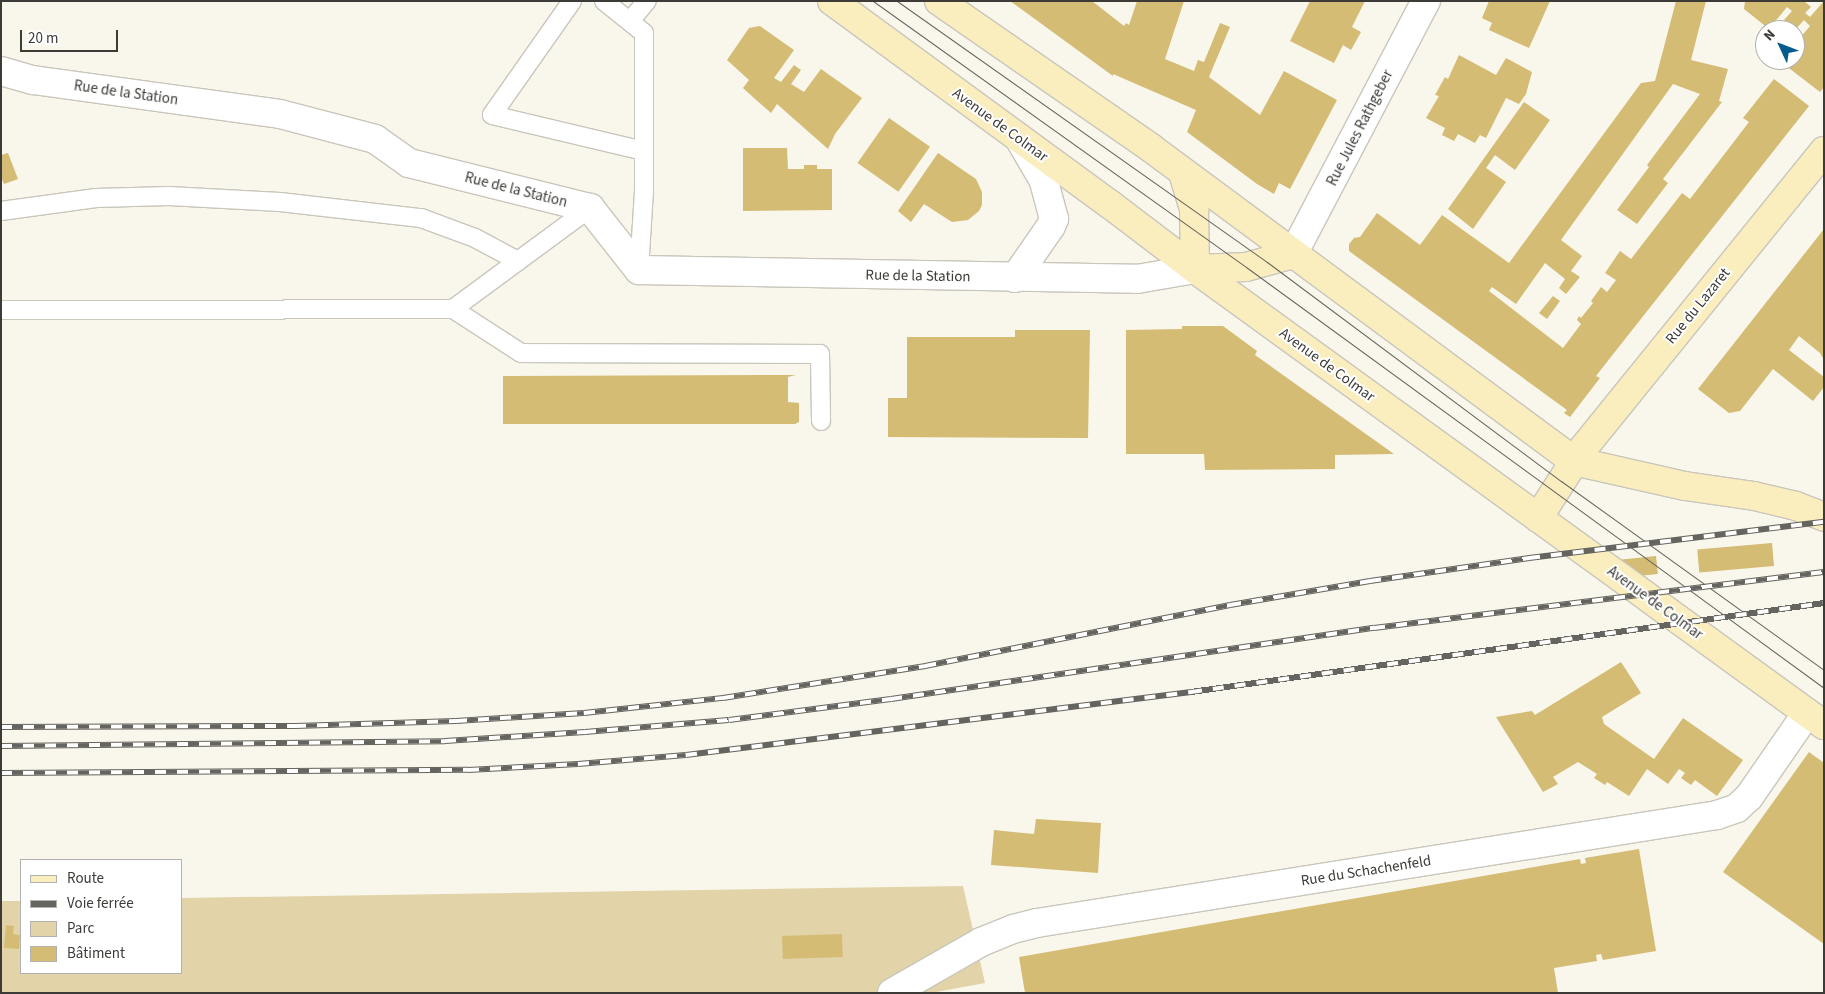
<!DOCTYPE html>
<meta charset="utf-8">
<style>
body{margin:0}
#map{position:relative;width:1825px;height:994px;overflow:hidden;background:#f9f6ec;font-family:"Source Sans 3",sans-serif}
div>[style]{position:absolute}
.green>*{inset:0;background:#e2d4a8}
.building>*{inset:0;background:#d4bc74;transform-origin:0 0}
.roads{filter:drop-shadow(1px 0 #c9c6bc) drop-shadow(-1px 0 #c9c6bc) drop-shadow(0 1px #c9c6bc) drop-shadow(0 -1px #c9c6bc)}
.lane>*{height:18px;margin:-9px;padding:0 9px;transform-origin:9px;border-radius:9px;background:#fff}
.street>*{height:28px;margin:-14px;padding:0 14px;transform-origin:14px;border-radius:14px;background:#fff}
.secondary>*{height:28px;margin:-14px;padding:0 14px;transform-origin:14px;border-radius:14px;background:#faedbe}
.tram>*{height:1px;margin:-0.5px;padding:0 0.5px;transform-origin:0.5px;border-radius:0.5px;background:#66645f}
.rail>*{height:5.5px;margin-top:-2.75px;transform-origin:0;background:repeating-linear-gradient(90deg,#fff 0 11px,#66645f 0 22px);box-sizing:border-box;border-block:1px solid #66645f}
span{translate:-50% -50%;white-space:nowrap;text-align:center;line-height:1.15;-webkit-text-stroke:4px #fff;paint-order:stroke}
.street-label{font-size:15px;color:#3c3b37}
.frame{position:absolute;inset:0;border:2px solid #3c3b37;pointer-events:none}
.legend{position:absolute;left:20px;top:859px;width:162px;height:115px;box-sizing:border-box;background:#fff;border:1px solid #b1b1af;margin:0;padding:6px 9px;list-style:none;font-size:15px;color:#3c3b37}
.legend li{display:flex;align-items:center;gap:10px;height:25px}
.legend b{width:25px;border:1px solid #b1b1af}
.north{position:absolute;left:1755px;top:20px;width:50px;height:50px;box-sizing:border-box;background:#fff;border:1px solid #b1b1af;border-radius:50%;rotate:313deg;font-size:14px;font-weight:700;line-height:20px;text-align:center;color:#3c3b37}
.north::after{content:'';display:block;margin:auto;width:18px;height:22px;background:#055d8f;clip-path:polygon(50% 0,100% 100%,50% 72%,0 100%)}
.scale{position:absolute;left:20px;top:30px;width:98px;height:22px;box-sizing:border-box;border:2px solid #3c3b37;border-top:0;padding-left:6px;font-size:15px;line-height:18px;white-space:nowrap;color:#3c3b37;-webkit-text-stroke:4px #fff;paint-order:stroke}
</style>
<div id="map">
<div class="green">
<i style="clip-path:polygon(963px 886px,985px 983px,931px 993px,1px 993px,1px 901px,21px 901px,21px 973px,181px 973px,181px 898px)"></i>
</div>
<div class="building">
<i style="clip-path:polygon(1010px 1px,1092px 1px,1124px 26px,1126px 23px,1129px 25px,1137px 1px,1184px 1px,1165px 59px,1194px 71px,1198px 60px,1204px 62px,1220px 23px,1230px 27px,1209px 77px,1260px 115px,1284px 71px,1337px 100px,1290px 189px,1279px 183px,1274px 194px,1257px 184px,1187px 132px,1196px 110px,1113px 74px,1113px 76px)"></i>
<i style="clip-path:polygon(1310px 1px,1365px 1px,1352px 27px,1361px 32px,1351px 50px,1343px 45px,1334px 63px,1290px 41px)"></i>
<i style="clip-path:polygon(1489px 1px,1550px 1px,1529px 48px,1489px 30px,1492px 23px,1482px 18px)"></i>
<i style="clip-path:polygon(1676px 1px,1706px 1px,1691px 60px,1728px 69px,1719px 101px,1722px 102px,1663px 179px,1668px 183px,1637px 224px,1617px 210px,1649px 167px,1647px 165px,1700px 94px,1673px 84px,1561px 240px,1582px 256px,1571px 271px,1580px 277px,1566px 294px,1559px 288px,1565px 279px,1545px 263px,1516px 304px,1492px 287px,1489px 291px,1563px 348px,1581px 324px,1577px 320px,1579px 316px,1581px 318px,1593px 303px,1591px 301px,1601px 287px,1607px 292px,1616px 280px,1605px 273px,1620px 251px,1631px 259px,1682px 193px,1690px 199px,1749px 122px,1743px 118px,1774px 79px,1809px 106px,1603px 367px,1596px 376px,1600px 378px,1570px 417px,1564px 413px,1567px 410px,1349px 251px,1349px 244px,1354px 238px,1360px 237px,1377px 213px,1420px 245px,1442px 215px,1509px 263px,1641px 83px,1655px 81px)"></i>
<i style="clip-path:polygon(1745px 1px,1804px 1px,1811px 7px,1805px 13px,1810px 17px,1824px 1px,1824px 87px,1820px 92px,1781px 62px,1782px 60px,1795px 60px,1795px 44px,1810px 26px,1804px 20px,1796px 29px,1784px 20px,1792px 11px,1787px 7px,1769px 29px,1744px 9px)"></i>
<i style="clip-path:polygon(760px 26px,794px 50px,774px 78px,781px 82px,794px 65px,801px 70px,791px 84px,804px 92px,821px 69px,862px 98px,835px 134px,828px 149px,777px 104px,771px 113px,754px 98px,743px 88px,749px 80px,727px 60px,749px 28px)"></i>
<i style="clip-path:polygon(1459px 55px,1496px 75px,1506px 58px,1532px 72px,1526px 94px,1519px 104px,1506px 98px,1486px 138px,1480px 135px,1475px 143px,1458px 134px,1454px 141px,1442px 135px,1445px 128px,1426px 118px,1439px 96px,1435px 95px,1445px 77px,1448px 79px)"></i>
<i style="clip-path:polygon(1524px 102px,1550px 120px,1515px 170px,1495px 155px,1486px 168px,1506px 182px,1473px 229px,1448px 209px)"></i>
<i style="left:889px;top:118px;width:50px;height:55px;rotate:35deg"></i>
<i style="clip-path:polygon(743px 148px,787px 148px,788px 169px,804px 169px,804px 165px,817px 165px,817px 169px,832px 169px,832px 210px,743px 211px)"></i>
<i style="clip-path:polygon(8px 153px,18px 179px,4px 184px,1px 177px,1px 155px)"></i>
<i style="clip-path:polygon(938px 153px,976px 179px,982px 192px,982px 205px,979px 211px,968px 220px,952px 222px,924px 204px,911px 222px,898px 211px)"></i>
<i style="clip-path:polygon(1824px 229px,1824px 360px,1820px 353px,1799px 336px,1789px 350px,1824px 377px,1824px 387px,1813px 401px,1773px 369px,1740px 411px,1729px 413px,1698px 389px)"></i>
<i style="clip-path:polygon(1553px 296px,1560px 301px,1547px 319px,1539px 313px)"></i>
<i style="clip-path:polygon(1182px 326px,1223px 326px,1257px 351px,1255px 355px,1394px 454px,1335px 455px,1335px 469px,1205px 470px,1204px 454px,1126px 454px,1126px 330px,1182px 329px)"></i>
<i style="clip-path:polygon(1015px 330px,1090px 330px,1088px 438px,888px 437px,888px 398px,907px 398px,907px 337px,1015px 337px)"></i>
<i style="clip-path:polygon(796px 375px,788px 377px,788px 402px,799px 403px,799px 422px,795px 424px,503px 424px,503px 376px)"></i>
<i style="left:1772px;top:543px;width:23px;height:75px;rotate:85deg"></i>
<i style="left:1656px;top:556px;width:18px;height:37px;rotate:84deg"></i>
<i style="clip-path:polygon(1621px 662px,1641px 693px,1602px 717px,1604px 724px,1654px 759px,1683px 718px,1743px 760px,1717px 796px,1695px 780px,1691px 785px,1681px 778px,1685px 773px,1679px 769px,1668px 784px,1647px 769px,1629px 796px,1607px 782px,1605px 785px,1594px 778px,1597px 774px,1578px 762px,1553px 777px,1558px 784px,1543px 792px,1496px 717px,1532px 711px,1535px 715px)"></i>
<i style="clip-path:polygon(1809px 752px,1824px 763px,1824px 944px,1723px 872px)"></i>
<i style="clip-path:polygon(1036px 819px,1101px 823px,1098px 873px,991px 865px,994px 830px,1034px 834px)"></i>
<i style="clip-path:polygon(1639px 849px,1656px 951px,1603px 960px,1601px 954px,1596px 955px,1597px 961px,1554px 968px,1558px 993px,1025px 993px,1019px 957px,1580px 859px,1581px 864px,1586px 863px,1585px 858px)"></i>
<i style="clip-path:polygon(6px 925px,14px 926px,13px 934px,20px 935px,19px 949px,4px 948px)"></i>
<i style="left:842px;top:934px;width:23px;height:60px;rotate:88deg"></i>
</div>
<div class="roads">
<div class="lane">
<i style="left:572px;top:1px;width:139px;rotate:125.1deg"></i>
<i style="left:492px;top:115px;width:156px;rotate:13.3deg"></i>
<i style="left:604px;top:1px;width:51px;rotate:38.7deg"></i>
<i style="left:644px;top:33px;width:158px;rotate:90deg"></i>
<i style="left:644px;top:191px;width:79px;rotate:93.6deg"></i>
<i style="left:630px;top:21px;width:26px;rotate:-50deg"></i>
<i style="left:1px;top:211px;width:96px;rotate:-7.8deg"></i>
<i style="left:96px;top:198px;width:73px;rotate:-1.6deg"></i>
<i style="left:169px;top:196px;width:111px;rotate:3.1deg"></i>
<i style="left:280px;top:202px;width:142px;rotate:6.5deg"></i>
<i style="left:421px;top:218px;width:58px;rotate:20.3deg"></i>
<i style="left:475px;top:238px;width:49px;rotate:28.1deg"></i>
<i style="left:453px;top:309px;width:81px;rotate:32.9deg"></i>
<i style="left:521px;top:353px;width:299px;rotate:0.2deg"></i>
<i style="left:820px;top:354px;width:67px;rotate:89.1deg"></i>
<i style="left:1px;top:310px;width:452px;rotate:-0.1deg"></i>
<i style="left:453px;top:309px;width:170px;rotate:-36.4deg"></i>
</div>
<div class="street">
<i style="left:1px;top:71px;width:33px;rotate:16deg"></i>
<i style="left:33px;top:80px;width:249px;rotate:7.8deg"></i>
<i style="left:280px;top:114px;width:98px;rotate:14.7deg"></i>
<i style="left:375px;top:139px;width:42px;rotate:35.2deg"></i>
<i style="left:409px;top:163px;width:187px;rotate:14deg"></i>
<i style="left:590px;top:208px;width:79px;rotate:51.7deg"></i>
<i style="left:639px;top:270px;width:498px;rotate:1deg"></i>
<i style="left:1137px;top:279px;width:59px;rotate:-9.8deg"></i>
<i style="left:1293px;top:254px;width:286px;rotate:-62.3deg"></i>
<i style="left:1015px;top:278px;width:63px;rotate:-55.3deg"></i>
<i style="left:1051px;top:226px;width:8px;rotate:-67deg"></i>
<i style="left:1054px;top:219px;width:39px;rotate:-105deg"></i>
<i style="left:1044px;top:181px;width:48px;rotate:-120.3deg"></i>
<i style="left:892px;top:993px;width:103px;rotate:-29.8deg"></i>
<i style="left:981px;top:942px;width:35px;rotate:-22deg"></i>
<i style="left:1013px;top:929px;width:25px;rotate:-14deg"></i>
<i style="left:1037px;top:923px;width:689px;rotate:-9.02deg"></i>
<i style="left:1717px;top:815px;width:21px;rotate:-19deg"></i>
<i style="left:1737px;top:808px;width:16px;rotate:-43deg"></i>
<i style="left:1749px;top:797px;width:102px;rotate:-55.4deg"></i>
</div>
<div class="secondary">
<i style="left:832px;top:1px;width:346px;rotate:36.2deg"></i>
<i style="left:1111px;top:205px;width:106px;rotate:37.3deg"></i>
<i style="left:1195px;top:269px;width:777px;rotate:35.94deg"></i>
<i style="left:939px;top:1px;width:258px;rotate:34.7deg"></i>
<i style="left:1151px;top:148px;width:526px;rotate:36.5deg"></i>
<i style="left:1574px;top:461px;width:114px;rotate:12.7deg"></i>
<i style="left:1685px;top:486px;width:70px;rotate:8.2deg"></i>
<i style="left:1754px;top:496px;width:43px;rotate:13.4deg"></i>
<i style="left:1796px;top:506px;width:30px;rotate:21deg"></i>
<i style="left:1183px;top:173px;width:39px;rotate:73deg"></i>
<i style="left:1194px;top:210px;width:59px;rotate:89deg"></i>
<i style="left:1195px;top:269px;width:51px;rotate:-2.2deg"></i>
<i style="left:1246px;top:267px;width:49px;rotate:-15.5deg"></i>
<i style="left:1538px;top:518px;width:80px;rotate:-57.3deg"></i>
<i style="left:1581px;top:451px;width:386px;rotate:-51deg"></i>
</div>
</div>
<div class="tram">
<i style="left:873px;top:1px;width:458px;rotate:35.5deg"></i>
<i style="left:1246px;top:267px;width:715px;rotate:36.07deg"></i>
<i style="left:897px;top:1px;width:453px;rotate:35.2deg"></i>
<i style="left:1267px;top:262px;width:367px;rotate:36.7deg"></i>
<i style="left:1561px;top:481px;width:324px;rotate:35.7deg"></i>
</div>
<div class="rail">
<i style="left:1px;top:727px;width:294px;rotate:-0.2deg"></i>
<i style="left:295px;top:726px;width:161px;rotate:-1.8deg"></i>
<i style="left:456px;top:721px;width:128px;rotate:-3.6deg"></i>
<i style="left:584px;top:713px;width:140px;rotate:-6.2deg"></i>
<i style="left:723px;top:698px;width:205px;rotate:-9deg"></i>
<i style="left:925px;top:666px;width:311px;rotate:-11.3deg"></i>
<i style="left:1230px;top:605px;width:142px;rotate:-9.7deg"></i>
<i style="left:1370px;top:581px;width:161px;rotate:-8.2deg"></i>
<i style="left:1529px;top:558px;width:297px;rotate:-7deg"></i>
<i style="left:1px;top:746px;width:444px;rotate:-0.6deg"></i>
<i style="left:445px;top:741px;width:140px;rotate:-3.7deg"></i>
<i style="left:585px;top:732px;width:144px;rotate:-4.8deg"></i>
<i style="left:729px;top:720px;width:163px;rotate:-7.4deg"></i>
<i style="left:891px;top:699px;width:488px;rotate:-8.4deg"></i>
<i style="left:1374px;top:628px;width:453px;rotate:-7.1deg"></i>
<i style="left:1px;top:773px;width:467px;rotate:-0.4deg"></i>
<i style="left:468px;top:770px;width:110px;rotate:-3.1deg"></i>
<i style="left:578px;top:764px;width:108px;rotate:-4.8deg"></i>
<i style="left:686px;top:755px;width:509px;rotate:-7.11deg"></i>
<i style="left:1191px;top:692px;width:639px;rotate:-8deg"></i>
</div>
<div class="street-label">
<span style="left:126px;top:93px;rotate:8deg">Rue de la Station</span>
<span style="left:1000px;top:125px;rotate:36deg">Avenue de Colmar</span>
<span style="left:1360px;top:128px;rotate:-63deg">Rue Jules Rathgeber</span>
<span style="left:516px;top:190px;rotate:14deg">Rue de la Station</span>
<span style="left:918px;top:276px;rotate:1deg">Rue de la Station</span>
<span style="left:1698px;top:306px;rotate:-51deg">Rue du Lazaret</span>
<span style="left:1327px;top:365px;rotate:36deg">Avenue de Colmar</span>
<span style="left:1655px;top:603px;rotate:36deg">Avenue de Colmar</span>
<span style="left:1366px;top:871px;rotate:-9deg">Rue du Schachenfeld</span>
</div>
<div class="frame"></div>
<ul class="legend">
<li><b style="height:6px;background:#faedbe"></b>Route</li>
<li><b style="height:6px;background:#66645f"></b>Voie ferrée</li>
<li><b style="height:14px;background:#e2d4a8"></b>Parc</li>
<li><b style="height:14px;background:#d4bc74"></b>Bâtiment</li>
</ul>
<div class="north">N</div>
<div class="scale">20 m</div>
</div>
